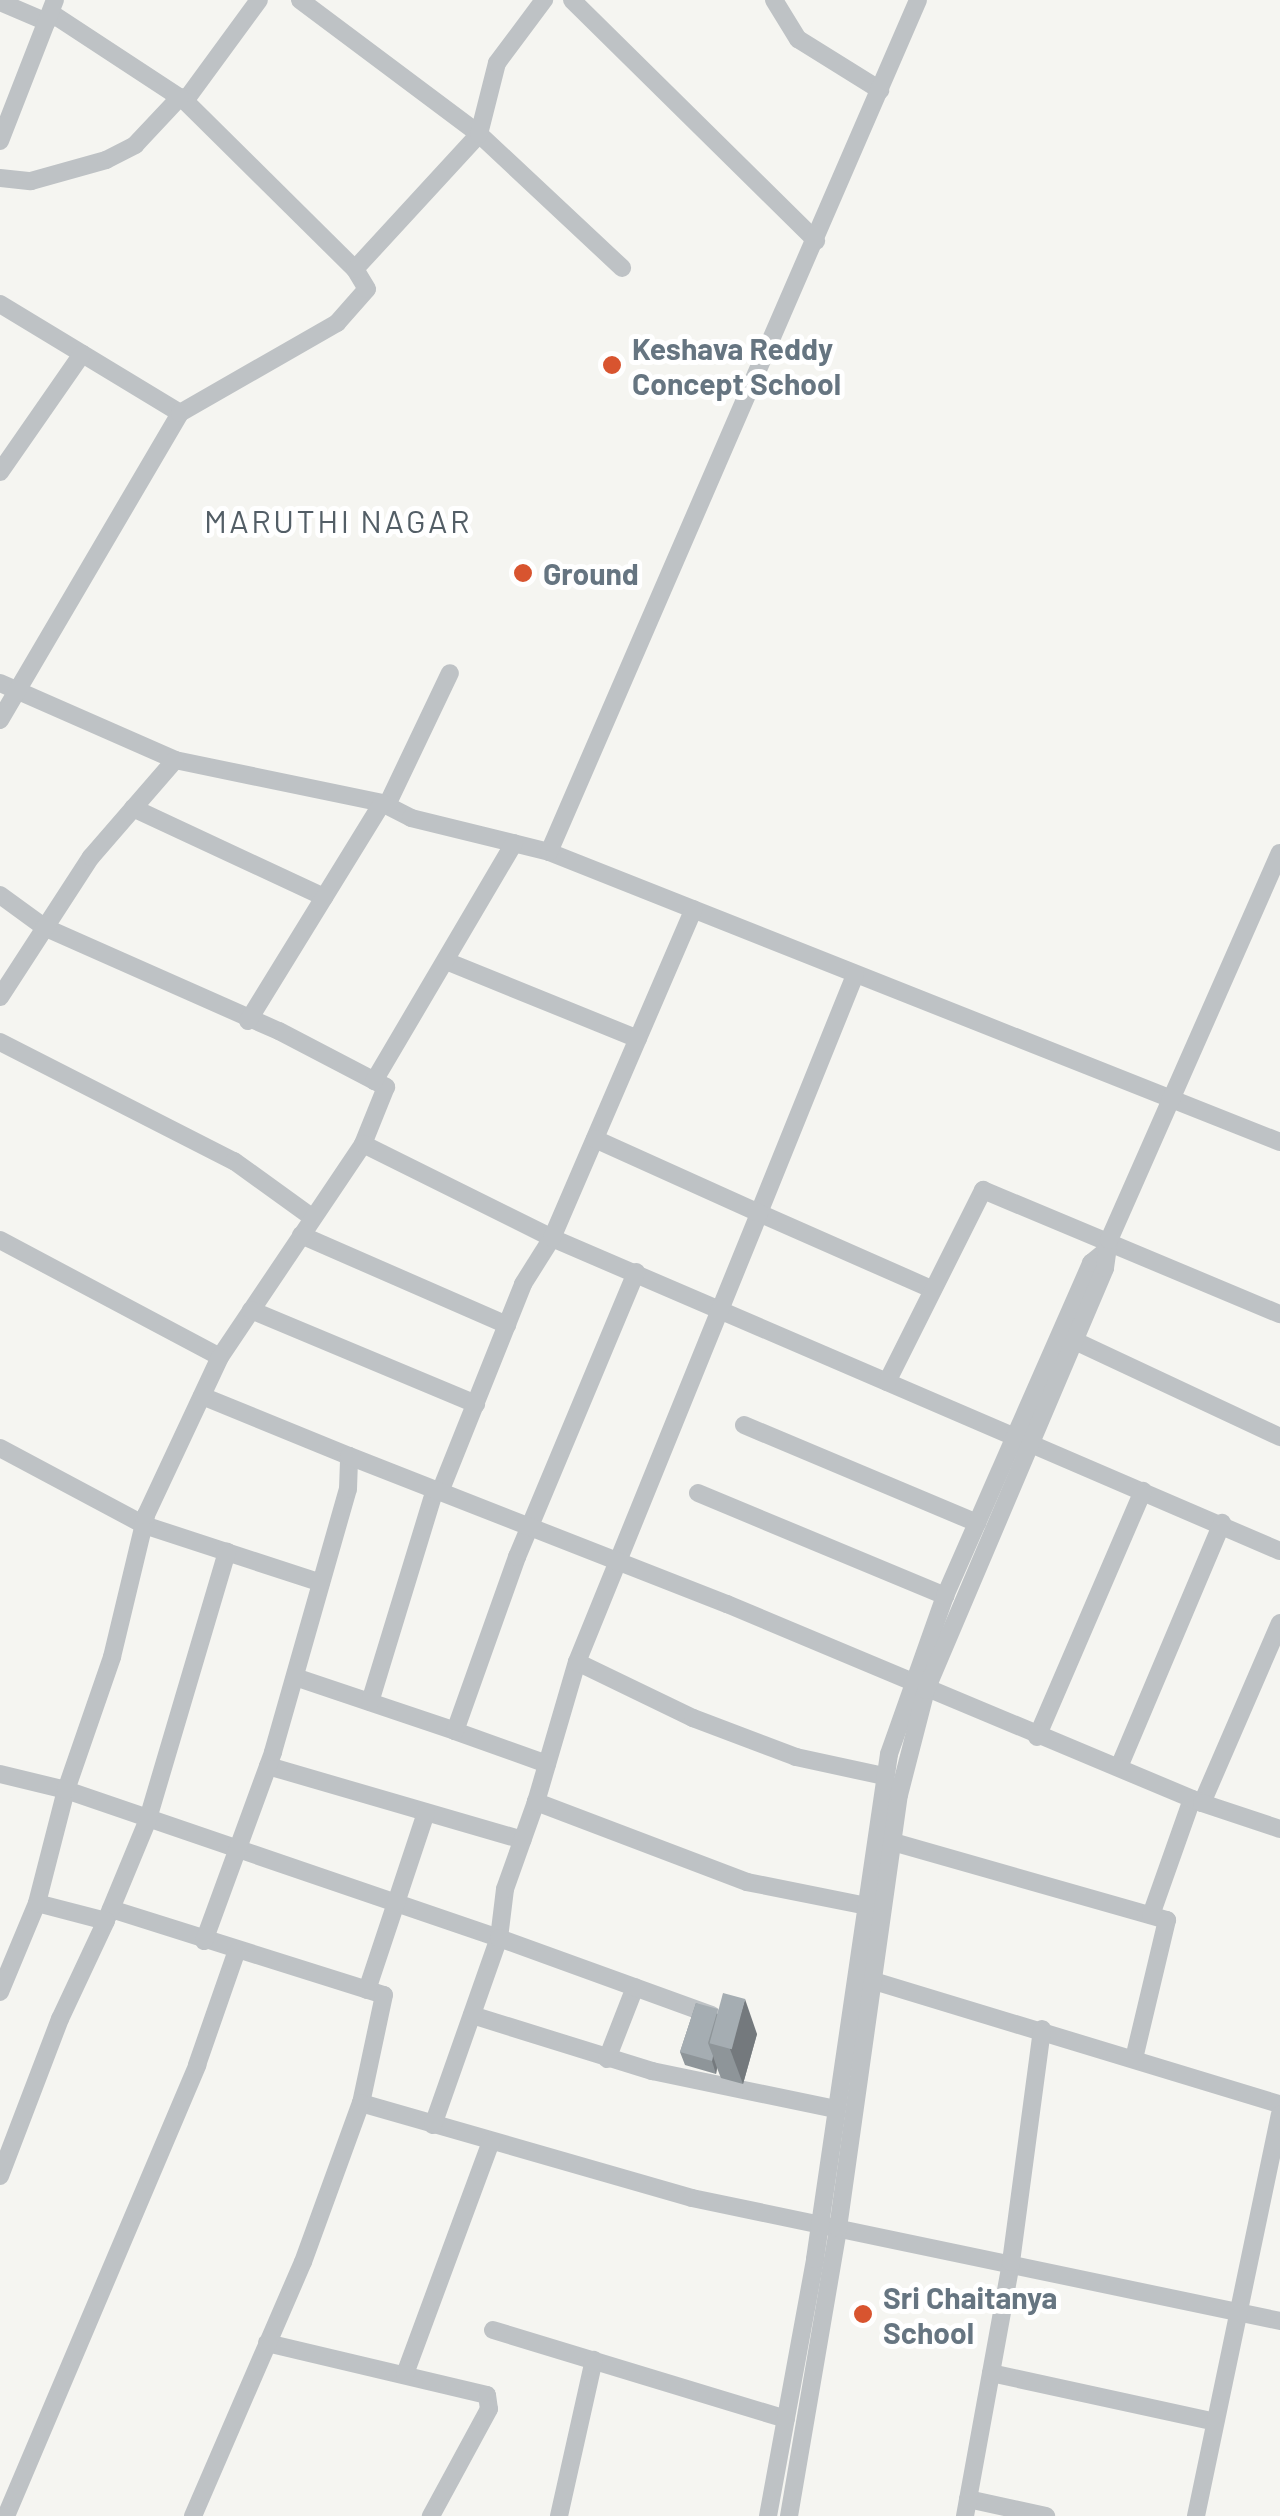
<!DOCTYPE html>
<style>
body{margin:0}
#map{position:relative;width:1280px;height:2516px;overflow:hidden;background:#f5f5f1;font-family:Barlow,sans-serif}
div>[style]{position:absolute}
.street>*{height:18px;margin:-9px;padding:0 9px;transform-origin:9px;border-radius:9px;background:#bec2c5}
.wall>*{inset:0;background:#8e9599}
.shaded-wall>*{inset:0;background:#74797d}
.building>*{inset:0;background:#a5adb2;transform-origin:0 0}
.dots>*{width:28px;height:28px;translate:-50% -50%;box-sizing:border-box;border:5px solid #fff;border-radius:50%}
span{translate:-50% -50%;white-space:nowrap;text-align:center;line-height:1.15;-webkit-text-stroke:10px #fff;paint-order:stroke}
.poi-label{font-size:30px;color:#667581;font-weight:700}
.left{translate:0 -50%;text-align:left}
.neighbourhood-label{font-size:32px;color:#535e66;letter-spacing:2.5px}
</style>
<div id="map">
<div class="street">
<i style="left:300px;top:0;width:224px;rotate:36.8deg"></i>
<i style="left:479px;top:134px;width:196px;rotate:43.1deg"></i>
<i style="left:572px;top:0;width:343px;rotate:44.6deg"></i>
<i style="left:774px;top:0;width:46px;rotate:58.4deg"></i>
<i style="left:798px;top:39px;width:97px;rotate:31.9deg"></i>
<i style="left:0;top:2px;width:51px;rotate:23.1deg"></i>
<i style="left:51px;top:13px;width:160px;rotate:33.3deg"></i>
<i style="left:185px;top:101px;width:125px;rotate:-53.8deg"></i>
<i style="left:185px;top:101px;width:239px;rotate:44.7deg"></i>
<i style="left:0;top:141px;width:151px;rotate:-68.7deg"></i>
<i style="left:0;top:178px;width:31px;rotate:6deg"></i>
<i style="left:31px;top:181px;width:78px;rotate:-15.6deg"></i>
<i style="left:106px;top:160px;width:33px;rotate:-27deg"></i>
<i style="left:135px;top:145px;width:66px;rotate:-46.8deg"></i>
<i style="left:0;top:304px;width:210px;rotate:31.2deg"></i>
<i style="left:0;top:472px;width:144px;rotate:-55.2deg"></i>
<i style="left:0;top:683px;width:191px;rotate:23.7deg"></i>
<i style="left:175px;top:760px;width:211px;rotate:11.7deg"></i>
<i style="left:382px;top:803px;width:33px;rotate:27deg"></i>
<i style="left:411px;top:818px;width:142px;rotate:13.8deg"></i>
<i style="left:549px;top:852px;width:786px;rotate:21.64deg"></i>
<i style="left:0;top:720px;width:356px;rotate:-59.6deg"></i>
<i style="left:180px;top:413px;width:181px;rotate:-29.8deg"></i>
<i style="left:337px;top:323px;width:45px;rotate:-48.6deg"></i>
<i style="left:367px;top:289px;width:23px;rotate:-121deg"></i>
<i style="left:355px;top:269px;width:183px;rotate:-47.4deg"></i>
<i style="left:479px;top:134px;width:73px;rotate:-75.8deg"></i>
<i style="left:497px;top:63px;width:79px;rotate:-53.3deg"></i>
<i style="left:387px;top:805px;width:146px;rotate:-64.5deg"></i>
<i style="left:133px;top:808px;width:211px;rotate:25deg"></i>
<i style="left:549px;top:852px;width:928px;rotate:-66.58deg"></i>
<i style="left:0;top:895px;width:54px;rotate:36deg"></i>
<i style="left:44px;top:927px;width:257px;rotate:23.9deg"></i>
<i style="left:279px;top:1031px;width:121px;rotate:27.6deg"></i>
<i style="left:386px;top:1087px;width:61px;rotate:112deg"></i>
<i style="left:446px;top:961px;width:207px;rotate:22.1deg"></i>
<i style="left:855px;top:975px;width:257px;rotate:112deg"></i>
<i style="left:759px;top:1213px;width:188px;rotate:23.8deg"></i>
<i style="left:0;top:997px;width:167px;rotate:-57deg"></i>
<i style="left:91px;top:857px;width:128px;rotate:-49.1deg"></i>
<i style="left:248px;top:1021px;width:256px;rotate:-58.4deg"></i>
<i style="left:0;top:1042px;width:263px;rotate:27deg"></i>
<i style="left:234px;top:1161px;width:97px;rotate:35.8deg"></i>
<i style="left:374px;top:1081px;width:276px;rotate:-59.5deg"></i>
<i style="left:301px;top:1235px;width:225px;rotate:23.6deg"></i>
<i style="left:0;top:1240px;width:249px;rotate:28deg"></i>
<i style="left:220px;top:1357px;width:257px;rotate:-56.1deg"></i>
<i style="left:363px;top:1144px;width:211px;rotate:26.4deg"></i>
<i style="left:552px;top:1238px;width:792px;rotate:23.27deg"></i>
<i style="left:251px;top:1310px;width:244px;rotate:22.7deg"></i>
<i style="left:1073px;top:1340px;width:229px;rotate:25.1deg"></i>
<i style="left:887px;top:1382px;width:215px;rotate:-63.4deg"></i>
<i style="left:983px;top:1190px;width:322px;rotate:22.7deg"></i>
<i style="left:202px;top:1396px;width:159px;rotate:22.2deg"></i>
<i style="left:744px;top:1425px;width:253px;rotate:22.8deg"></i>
<i style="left:0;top:1448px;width:163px;rotate:28.1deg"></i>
<i style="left:144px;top:1525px;width:186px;rotate:18.1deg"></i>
<i style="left:440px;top:1492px;width:224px;rotate:-68.2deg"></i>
<i style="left:523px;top:1284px;width:54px;rotate:-57.8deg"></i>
<i style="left:552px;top:1238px;width:358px;rotate:-66.7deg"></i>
<i style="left:698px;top:1493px;width:268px;rotate:22.6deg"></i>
<i style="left:577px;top:1662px;width:484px;rotate:-67.9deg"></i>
<i style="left:759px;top:1213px;width:180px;rotate:-155.7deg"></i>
<i style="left:295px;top:1677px;width:169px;rotate:18.6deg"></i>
<i style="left:370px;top:1702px;width:222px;rotate:-73deg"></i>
<i style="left:1037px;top:1737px;width:268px;rotate:-66.7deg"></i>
<i style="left:547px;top:1764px;width:98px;rotate:-160.3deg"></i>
<i style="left:455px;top:1731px;width:185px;rotate:-70.4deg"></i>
<i style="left:517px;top:1557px;width:309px;rotate:-67.3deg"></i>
<i style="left:268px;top:1766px;width:265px;rotate:16.2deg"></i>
<i style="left:1119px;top:1767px;width:265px;rotate:-67.1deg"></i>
<i style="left:0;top:1774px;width:68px;rotate:13.6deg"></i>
<i style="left:66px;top:1790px;width:458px;rotate:18.9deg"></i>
<i style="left:499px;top:1938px;width:49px;rotate:-83deg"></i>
<i style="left:505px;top:1889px;width:92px;rotate:-70.4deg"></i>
<i style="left:1202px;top:1803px;width:196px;rotate:-66.6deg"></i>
<i style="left:893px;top:1842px;width:285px;rotate:15.9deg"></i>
<i style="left:1167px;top:1920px;width:142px;rotate:103.4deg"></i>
<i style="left:862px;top:1905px;width:117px;rotate:-168.7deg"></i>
<i style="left:747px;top:1882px;width:226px;rotate:-159.2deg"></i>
<i style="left:536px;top:1802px;width:146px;rotate:-73.7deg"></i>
<i style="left:577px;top:1662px;width:129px;rotate:25.8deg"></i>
<i style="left:693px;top:1718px;width:110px;rotate:20.7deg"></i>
<i style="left:796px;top:1757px;width:90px;rotate:12.2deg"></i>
<i style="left:111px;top:1909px;width:286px;rotate:17.5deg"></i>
<i style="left:384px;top:1995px;width:110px;rotate:102deg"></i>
<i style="left:361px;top:2103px;width:344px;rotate:16deg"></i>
<i style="left:692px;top:2198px;width:601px;rotate:11.81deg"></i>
<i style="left:1151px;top:1915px;width:123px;rotate:-70.5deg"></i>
<i style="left:108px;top:1916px;width:102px;rotate:-67.5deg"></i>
<i style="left:147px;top:1822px;width:282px;rotate:-73.5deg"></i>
<i style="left:204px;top:1941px;width:201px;rotate:-69.9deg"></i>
<i style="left:273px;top:1752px;width:273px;rotate:-74.1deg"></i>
<i style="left:348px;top:1489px;width:33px;rotate:-88deg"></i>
<i style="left:349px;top:1456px;width:406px;rotate:21.4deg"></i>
<i style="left:727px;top:1604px;width:515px;rotate:22.73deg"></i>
<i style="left:1202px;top:1803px;width:82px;rotate:18.4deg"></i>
<i style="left:864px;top:1978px;width:435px;rotate:16.9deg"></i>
<i style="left:367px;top:1990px;width:187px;rotate:-71.6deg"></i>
<i style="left:0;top:1992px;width:96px;rotate:-67.4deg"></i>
<i style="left:472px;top:2015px;width:189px;rotate:17.3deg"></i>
<i style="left:652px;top:2071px;width:188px;rotate:11.7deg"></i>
<i style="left:607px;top:2059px;width:77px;rotate:-68.7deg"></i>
<i style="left:433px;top:2125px;width:198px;rotate:-70.6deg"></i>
<i style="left:499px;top:1938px;width:226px;rotate:19.9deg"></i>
<i style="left:0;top:2176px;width:168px;rotate:-69.1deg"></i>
<i style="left:60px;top:2019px;width:108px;rotate:-64.9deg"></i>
<i style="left:106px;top:1921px;width:71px;rotate:-165.4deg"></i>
<i style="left:37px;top:1903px;width:117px;rotate:-75.6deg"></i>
<i style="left:66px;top:1790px;width:141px;rotate:-70.9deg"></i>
<i style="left:112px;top:1657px;width:146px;rotate:-76.5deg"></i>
<i style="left:146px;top:1515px;width:174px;rotate:-64.9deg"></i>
<i style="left:493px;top:2330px;width:306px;rotate:16.9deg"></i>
<i style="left:267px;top:2343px;width:226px;rotate:13.3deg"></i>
<i style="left:487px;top:2395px;width:14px;rotate:82deg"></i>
<i style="left:489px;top:2409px;width:122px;rotate:118.5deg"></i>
<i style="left:991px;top:2373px;width:229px;rotate:12.3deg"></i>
<i style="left:405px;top:2374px;width:247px;rotate:-69.7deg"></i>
<i style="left:968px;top:2499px;width:80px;rotate:12.3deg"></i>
<i style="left:6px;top:2516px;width:490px;rotate:-67deg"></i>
<i style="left:197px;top:2065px;width:119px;rotate:-70.8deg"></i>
<i style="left:193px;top:2516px;width:277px;rotate:-66.6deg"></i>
<i style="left:303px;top:2262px;width:169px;rotate:-70deg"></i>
<i style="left:559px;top:2516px;width:160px;rotate:-77.4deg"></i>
<i style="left:768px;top:2516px;width:261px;rotate:-79.6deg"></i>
<i style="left:815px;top:2259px;width:510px;rotate:-81.66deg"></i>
<i style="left:889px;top:1754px;width:168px;rotate:-70.5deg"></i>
<i style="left:945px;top:1596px;width:364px;rotate:-66.3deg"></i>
<i style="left:1091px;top:1263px;width:19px;rotate:-39deg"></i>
<i style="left:789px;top:2516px;width:292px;rotate:-80.3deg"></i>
<i style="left:838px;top:2228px;width:437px;rotate:-82deg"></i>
<i style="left:899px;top:1795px;width:108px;rotate:-75.6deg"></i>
<i style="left:926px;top:1690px;width:458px;rotate:-67deg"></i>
<i style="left:1105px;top:1268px;width:28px;rotate:-82deg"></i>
<i style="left:1109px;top:1240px;width:423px;rotate:-66.2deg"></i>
<i style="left:965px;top:2516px;width:258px;rotate:-79.7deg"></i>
<i style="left:1011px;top:2262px;width:235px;rotate:-82.4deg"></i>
<i style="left:1196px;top:2516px;width:410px;rotate:-78.2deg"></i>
</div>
<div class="wall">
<i style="clip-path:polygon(696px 2003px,757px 2034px,743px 2084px,721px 2078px,717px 2068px,716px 2074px,685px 2065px,680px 2052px)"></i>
</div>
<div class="shaded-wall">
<i style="clip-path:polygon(745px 1999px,757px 2034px,743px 2084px,730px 2049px)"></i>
<i style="clip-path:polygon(713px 2056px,717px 2068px,716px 2074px,712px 2061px)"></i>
</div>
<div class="building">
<i style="left:723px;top:1993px;width:23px;height:52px;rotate:15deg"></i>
<i style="clip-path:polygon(696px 2003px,718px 2009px,708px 2043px,713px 2056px,712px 2061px,680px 2052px)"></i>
</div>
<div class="dots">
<i style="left:612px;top:365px;background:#d8542f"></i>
<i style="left:523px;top:573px;background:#d8542f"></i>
<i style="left:863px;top:2314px;background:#d8542f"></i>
</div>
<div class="poi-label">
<span class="left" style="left:632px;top:365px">Keshava Reddy<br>Concept School</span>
<span class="left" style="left:543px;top:573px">Ground</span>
<span class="left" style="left:883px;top:2314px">Sri Chaitanya<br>School</span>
</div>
<div class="neighbourhood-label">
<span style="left:338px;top:520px">MARUTHI NAGAR</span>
</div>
</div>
